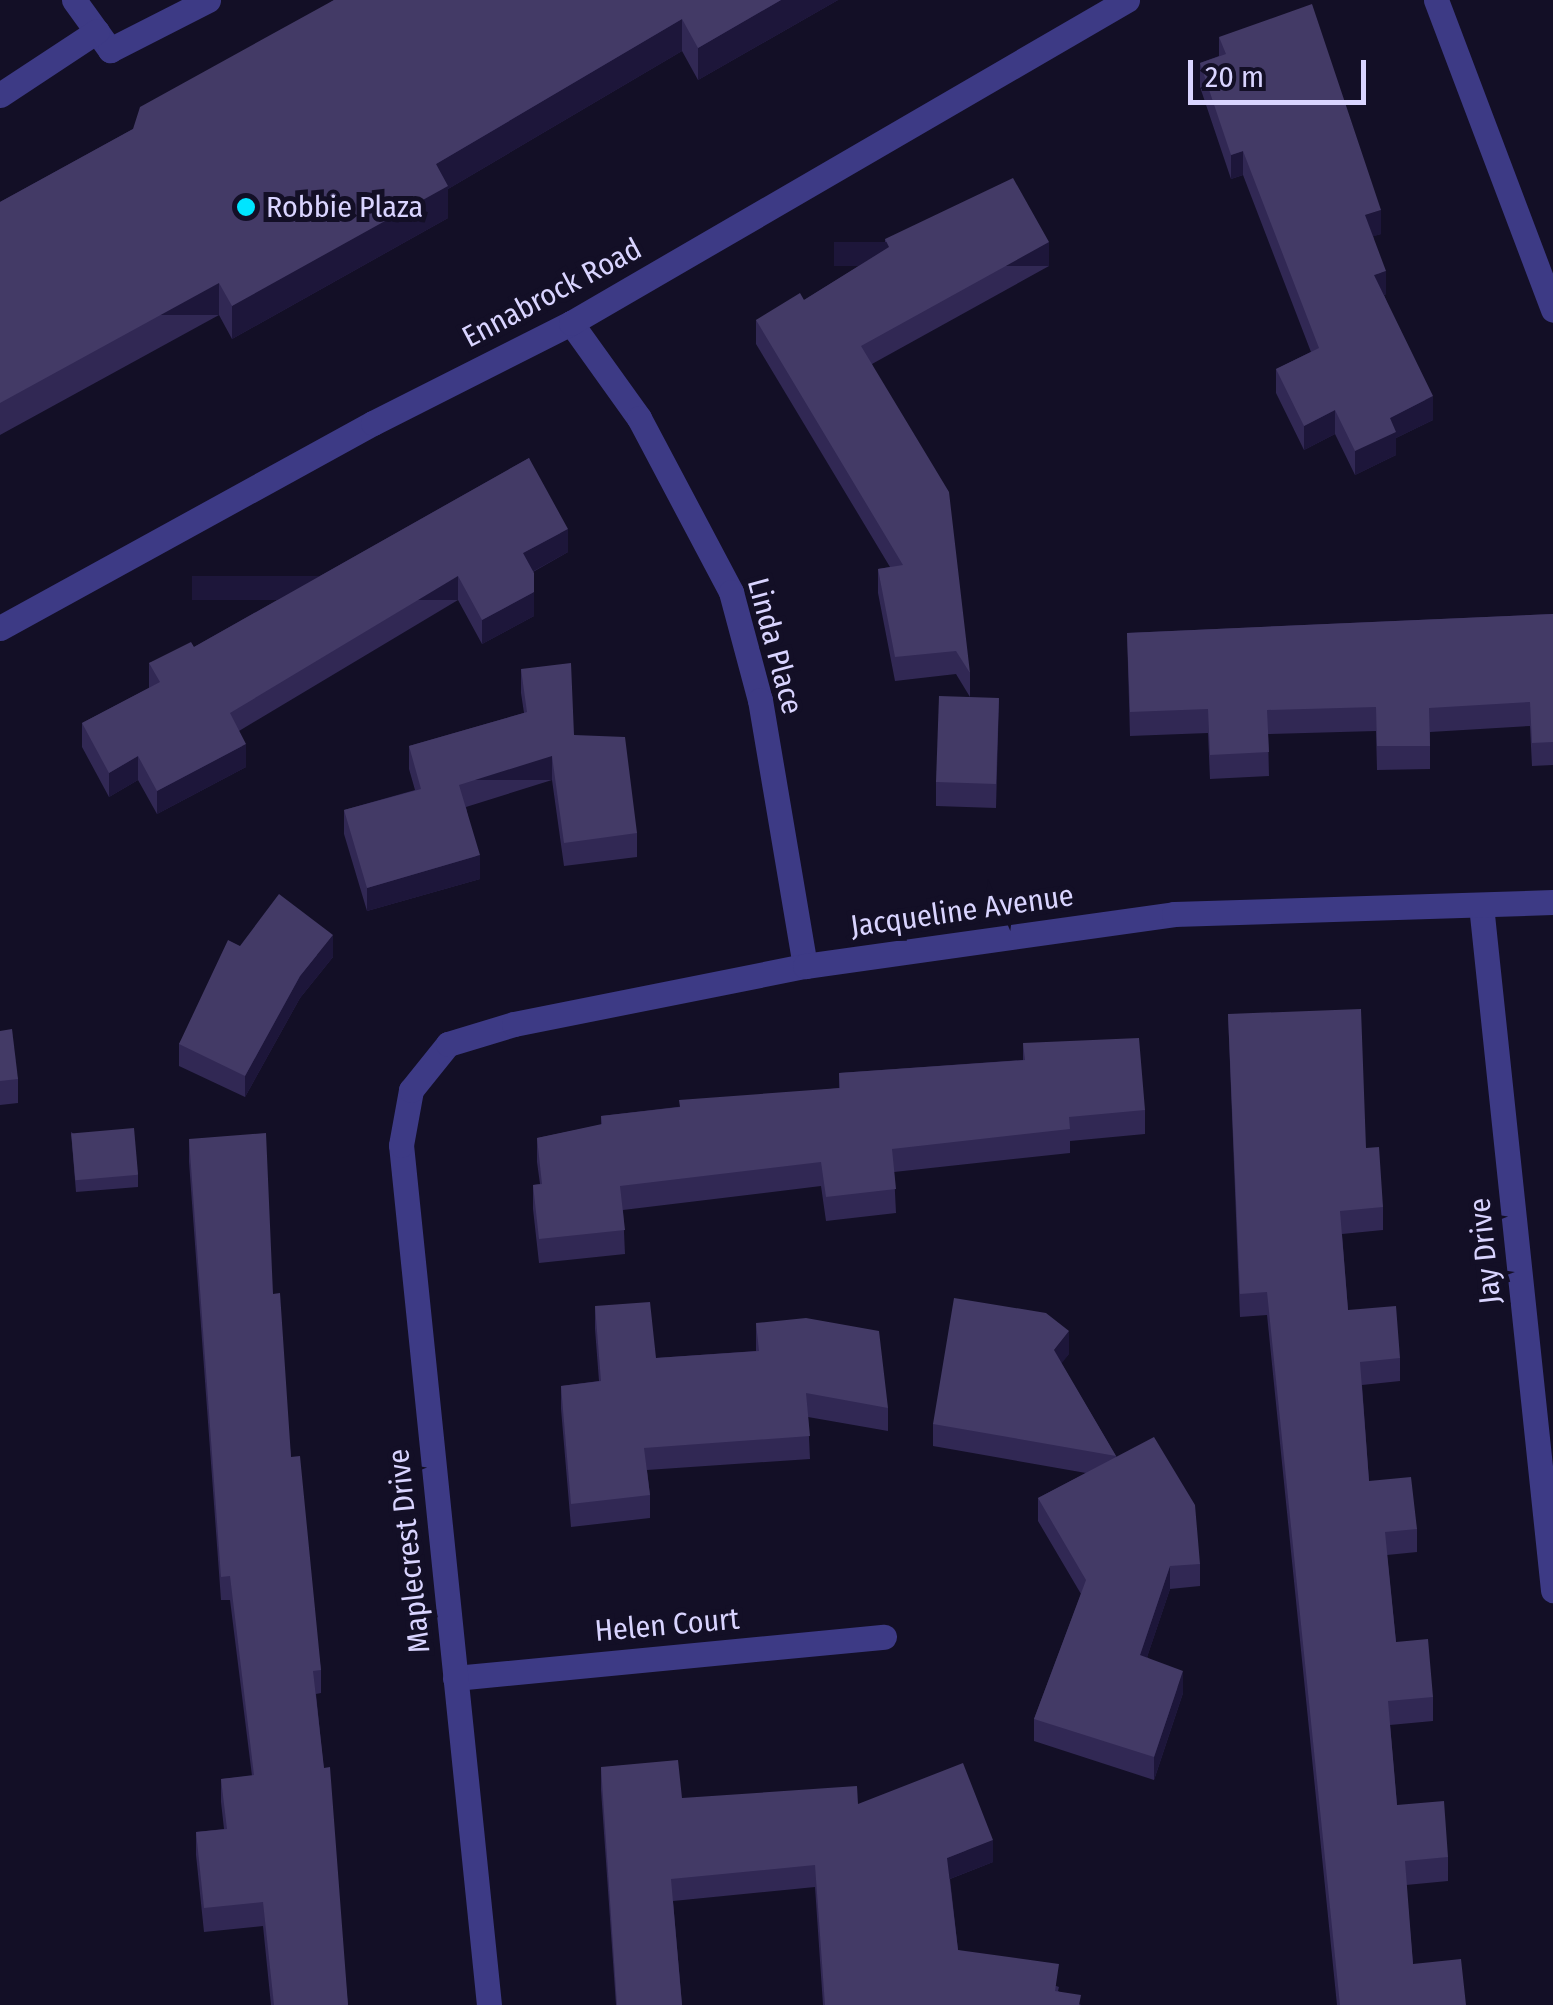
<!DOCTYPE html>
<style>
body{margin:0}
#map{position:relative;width:1553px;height:2005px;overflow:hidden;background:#130f26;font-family:"Fira Sans Condensed",sans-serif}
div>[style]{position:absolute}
.service>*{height:25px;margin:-12.5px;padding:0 12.5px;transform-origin:12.5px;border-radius:12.5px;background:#3d3a85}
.minor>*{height:25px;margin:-12.5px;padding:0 12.5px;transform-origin:12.5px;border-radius:12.5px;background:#3d3a85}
.wall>*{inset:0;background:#312854}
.shaded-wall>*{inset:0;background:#1d163a;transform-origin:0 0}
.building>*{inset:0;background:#433a66;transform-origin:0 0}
.dots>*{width:28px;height:28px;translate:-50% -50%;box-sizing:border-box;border:5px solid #130f26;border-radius:50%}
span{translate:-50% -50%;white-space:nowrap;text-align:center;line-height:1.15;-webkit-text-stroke:10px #130f26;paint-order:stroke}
.poi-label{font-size:30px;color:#d9d4ff}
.left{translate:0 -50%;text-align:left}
.street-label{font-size:30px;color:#d9d4ff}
.scale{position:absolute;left:1188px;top:60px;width:178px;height:45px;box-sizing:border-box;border:5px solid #d9d4ff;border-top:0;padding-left:12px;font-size:30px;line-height:35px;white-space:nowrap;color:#d9d4ff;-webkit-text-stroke:8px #130f26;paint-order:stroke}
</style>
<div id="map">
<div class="service">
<i style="left:74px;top:0;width:62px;rotate:54.2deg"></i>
<i style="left:110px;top:50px;width:110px;rotate:-27deg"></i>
<i style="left:0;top:95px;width:116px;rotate:-33.4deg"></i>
</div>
<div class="minor">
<i style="left:1436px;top:0;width:331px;rotate:69.3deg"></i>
<i style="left:571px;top:323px;width:117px;rotate:54.4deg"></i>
<i style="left:639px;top:418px;width:197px;rotate:62.1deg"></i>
<i style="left:731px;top:592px;width:112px;rotate:75deg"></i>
<i style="left:760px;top:700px;width:270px;rotate:80.4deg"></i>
<i style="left:0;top:628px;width:426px;rotate:-28.8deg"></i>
<i style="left:373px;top:423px;width:222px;rotate:-26.8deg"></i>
<i style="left:571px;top:323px;width:643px;rotate:-30.15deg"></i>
<i style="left:1481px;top:905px;width:689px;rotate:84deg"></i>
<i style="left:455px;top:1678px;width:431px;rotate:-5.5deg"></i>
<i style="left:489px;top:2005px;width:864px;rotate:-95.84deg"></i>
<i style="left:401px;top:1145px;width:56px;rotate:-79.7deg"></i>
<i style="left:411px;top:1090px;width:59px;rotate:-51.2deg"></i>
<i style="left:448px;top:1044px;width:69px;rotate:-16.9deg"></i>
<i style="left:514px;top:1024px;width:297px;rotate:-11.3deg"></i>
<i style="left:805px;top:966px;width:373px;rotate:-8deg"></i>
<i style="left:1174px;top:914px;width:379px;rotate:-1.8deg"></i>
</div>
<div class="wall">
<i style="clip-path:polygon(334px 0,838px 0,698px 80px,682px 51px,448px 189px,448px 218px,232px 339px,219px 315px,0 435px,0 202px,133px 129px)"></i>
<i style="clip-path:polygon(1219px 37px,1381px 234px,1373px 236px,1386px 294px,1384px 295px,1433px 420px,1396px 438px,1396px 455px,1355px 475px,1335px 434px,1304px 450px,1276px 393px,1276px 369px,1311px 352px,1243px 175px,1231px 179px,1200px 87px,1200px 63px,1219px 56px)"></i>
<i style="clip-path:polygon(885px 239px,1049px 266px,872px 364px,970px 673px,970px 697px,956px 674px,895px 681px,878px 593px,878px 569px,890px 567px,756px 344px,756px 320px,804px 300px,885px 250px)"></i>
<i style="clip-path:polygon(529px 458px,568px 552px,533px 572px,534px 616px,482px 644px,458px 600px,239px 731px,246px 767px,157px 814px,138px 780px,109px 797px,82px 747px,82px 723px,149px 688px,149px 663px,194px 647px)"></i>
<i style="clip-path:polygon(1553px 614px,1553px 765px,1532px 766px,1530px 726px,1430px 732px,1430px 769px,1377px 770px,1376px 731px,1268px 734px,1269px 776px,1210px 779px,1208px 733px,1130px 736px,1127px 633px)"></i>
<i style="clip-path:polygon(521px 669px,574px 735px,637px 833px,637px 857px,564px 866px,552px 780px,466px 807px,480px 879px,367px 911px,344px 834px,344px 810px,415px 790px,409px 769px,409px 746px,524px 713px,521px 693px)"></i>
<i style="clip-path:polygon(999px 698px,996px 808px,936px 806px,936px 782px)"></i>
<i style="clip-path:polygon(240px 946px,333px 957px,300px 998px,245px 1097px,179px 1066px,179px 1044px)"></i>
<i style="clip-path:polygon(1228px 1014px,1366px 1148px,1383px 1207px,1383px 1230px,1342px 1234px,1348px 1310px,1400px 1358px,1400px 1381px,1362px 1385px,1369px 1481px,1417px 1529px,1417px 1552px,1387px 1555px,1396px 1642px,1433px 1697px,1433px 1721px,1390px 1725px,1397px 1805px,1448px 1857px,1448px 1881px,1406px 1885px,1413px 1964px,1466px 2005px,1337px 2005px,1267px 1315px,1240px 1317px)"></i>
<i style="clip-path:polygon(0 1031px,18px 1079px,18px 1103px,0 1105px)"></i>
<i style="clip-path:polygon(1023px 1043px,1145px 1110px,1145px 1134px,1070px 1141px,1070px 1153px,894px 1172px,896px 1213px,826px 1221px,821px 1186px,623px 1210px,625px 1254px,539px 1263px,533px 1209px,533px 1185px,540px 1184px,537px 1162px,537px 1138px,601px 1125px,601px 1116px,839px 1088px,839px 1073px,1023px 1060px)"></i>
<i style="clip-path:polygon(71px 1132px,138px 1175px,138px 1187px,76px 1192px)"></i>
<i style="clip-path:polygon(189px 1139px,273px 1294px,291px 1457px,321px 1670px,321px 1693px,316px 1694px,348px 2005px,271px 2005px,263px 1926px,204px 1932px,196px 1855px,196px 1832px,224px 1829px,221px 1802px,221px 1779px,252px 1776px,230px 1600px,221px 1600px,189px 1162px)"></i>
<i style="clip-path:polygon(595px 1306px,656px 1358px,756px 1351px,756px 1323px,888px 1408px,888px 1431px,808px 1417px,810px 1459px,647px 1470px,650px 1495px,650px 1518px,571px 1527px,561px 1409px,561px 1386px,599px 1381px,595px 1329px)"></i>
<i style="clip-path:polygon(1069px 1354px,1061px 1363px,1116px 1456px,1200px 1564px,1200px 1586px,1170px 1589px,1147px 1657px,1183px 1693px,1154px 1780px,1034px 1741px,1034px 1719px,1081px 1594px,1038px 1521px,1038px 1498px,1086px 1473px,933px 1446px,933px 1424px)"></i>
<i style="clip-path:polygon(601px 1767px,682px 1798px,858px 1804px,993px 1862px,950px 1879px,958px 1950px,1059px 1987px,1058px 1991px,1081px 2005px,823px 2005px,815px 1887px,673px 1901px,682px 2005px,616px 2005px,601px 1790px)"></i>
</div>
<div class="shaded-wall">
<i style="clip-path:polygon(781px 0,838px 0,698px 80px,698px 48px)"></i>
<i style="clip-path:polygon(682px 19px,682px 51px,448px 189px,448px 218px,232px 339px,232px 306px,436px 164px)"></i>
<i style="clip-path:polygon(1243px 151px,1243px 175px,1231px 179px,1231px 155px)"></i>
<i style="clip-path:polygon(1381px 210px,1381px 234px,1365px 239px,1365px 215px)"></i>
<i style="left:1049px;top:242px;width:24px;height:215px;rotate:90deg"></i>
<i style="clip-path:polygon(1386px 271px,1386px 294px,1374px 299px,1374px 275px)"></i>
<i style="left:219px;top:283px;width:32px;height:250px;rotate:90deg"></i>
<i style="clip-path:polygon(1433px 396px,1433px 420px,1396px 438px,1396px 455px,1355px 475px,1355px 451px,1390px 418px)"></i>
<i style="clip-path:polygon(1335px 410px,1335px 434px,1304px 450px,1304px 426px)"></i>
<i style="clip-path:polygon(568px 529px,568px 552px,523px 577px,523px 553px)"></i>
<i style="left:458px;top:576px;width:24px;height:266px;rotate:90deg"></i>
<i style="clip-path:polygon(534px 592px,534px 616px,482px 644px,482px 620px)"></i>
<i style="clip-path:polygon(246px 744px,246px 767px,157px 814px,157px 791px)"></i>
<i style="clip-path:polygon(138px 756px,138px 780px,109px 797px,109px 773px)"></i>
<i style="left:552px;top:756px;width:24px;height:97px;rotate:90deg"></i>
<i style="clip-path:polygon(480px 855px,480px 879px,367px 911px,367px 888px)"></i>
<i style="clip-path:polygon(333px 935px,333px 957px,300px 998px,245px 1097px,245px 1076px,300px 976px)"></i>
<i style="clip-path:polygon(1069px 1331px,1069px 1354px,1054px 1373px,1054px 1350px)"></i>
<i style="clip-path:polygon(1170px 1566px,1170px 1589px,1140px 1678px,1140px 1655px)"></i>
<i style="clip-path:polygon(1183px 1671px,1183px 1693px,1154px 1780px,1154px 1757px)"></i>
<i style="clip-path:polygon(993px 1840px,993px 1862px,947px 1880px,947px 1858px)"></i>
</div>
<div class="building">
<i style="clip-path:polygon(334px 0,781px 0,698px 48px,682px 19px,436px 164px,448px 186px,232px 306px,219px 283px,0 403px,0 202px,133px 129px,140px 107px)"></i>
<i style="clip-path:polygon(1312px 4px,1381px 210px,1365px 215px,1386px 271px,1374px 275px,1433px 396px,1390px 418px,1396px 432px,1355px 451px,1335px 410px,1304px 426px,1276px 369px,1319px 348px,1243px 151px,1231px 155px,1200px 63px,1226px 54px,1219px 37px)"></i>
<i style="clip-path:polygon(1013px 178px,1049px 242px,861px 346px,949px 492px,970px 673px,956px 651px,895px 657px,878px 569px,903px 565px,756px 320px,800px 293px,804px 300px,889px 247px,885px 239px)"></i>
<i style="clip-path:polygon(529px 458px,568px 529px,523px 553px,534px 573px,534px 592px,482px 620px,458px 576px,230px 713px,246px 744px,157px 791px,138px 756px,109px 773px,82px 723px,160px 682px,149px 663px,191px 642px,194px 647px)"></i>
<i style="clip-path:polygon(1553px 614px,1553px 742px,1532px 743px,1530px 702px,1429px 708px,1430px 746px,1377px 746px,1376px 707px,1267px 710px,1269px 752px,1210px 755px,1208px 709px,1130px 712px,1127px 633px)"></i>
<i style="clip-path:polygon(571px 663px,574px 735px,625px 737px,637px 833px,564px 843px,552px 756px,459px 785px,480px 855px,367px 888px,344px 810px,421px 789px,409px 746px,527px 712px,521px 669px)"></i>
<i style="left:939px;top:696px;width:60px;height:86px;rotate:2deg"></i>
<i style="clip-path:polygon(279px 894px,333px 935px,300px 976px,245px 1076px,179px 1044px,228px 940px,240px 946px)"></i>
<i style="clip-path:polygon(1361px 1009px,1366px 1148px,1379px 1147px,1383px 1207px,1340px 1211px,1348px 1310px,1396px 1306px,1400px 1358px,1360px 1362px,1369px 1481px,1411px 1477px,1417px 1529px,1385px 1532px,1396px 1642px,1428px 1639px,1433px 1697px,1388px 1701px,1397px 1805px,1444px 1801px,1448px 1857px,1405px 1861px,1413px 1964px,1461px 1959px,1466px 2005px,1340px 2005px,1267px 1292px,1240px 1294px,1228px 1014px)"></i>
<i style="clip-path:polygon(12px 1029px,18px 1079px,0 1081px,0 1031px)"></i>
<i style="clip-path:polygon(1139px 1038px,1145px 1110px,1069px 1117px,1070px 1129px,892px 1149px,896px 1189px,826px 1197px,821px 1162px,620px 1186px,625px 1230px,539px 1239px,533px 1185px,542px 1184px,537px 1138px,602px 1124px,601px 1116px,680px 1107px,679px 1100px,840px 1088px,839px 1073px,1025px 1060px,1023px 1043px)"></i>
<i style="left:134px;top:1128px;width:47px;height:63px;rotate:85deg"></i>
<i style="clip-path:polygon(266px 1133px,273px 1294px,280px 1293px,291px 1457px,300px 1456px,321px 1670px,313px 1671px,324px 1768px,330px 1767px,348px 2005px,274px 2005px,263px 1902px,204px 1908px,196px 1832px,227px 1829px,221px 1779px,254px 1775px,230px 1576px,221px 1577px,189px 1139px)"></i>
<i style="clip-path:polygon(954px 1298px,1046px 1313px,1069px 1331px,1054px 1350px,1116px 1456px,933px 1424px)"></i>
<i style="clip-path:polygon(650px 1302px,656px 1358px,759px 1351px,756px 1323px,806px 1318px,879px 1331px,888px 1408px,806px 1393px,810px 1436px,644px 1448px,650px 1495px,571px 1504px,561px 1386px,601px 1381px,595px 1306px)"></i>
<i style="clip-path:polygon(1154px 1437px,1195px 1505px,1200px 1564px,1170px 1566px,1140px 1655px,1183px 1671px,1154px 1757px,1034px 1719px,1086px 1580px,1038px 1498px)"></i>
<i style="clip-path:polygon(678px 1760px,682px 1798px,857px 1786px,858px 1804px,963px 1763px,993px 1840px,947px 1858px,958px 1950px,1059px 1964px,1055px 1991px,1081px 1995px,1079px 2005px,825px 2005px,815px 1865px,671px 1879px,682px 2005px,617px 2005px,601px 1767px)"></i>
</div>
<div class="dots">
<i style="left:246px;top:207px;background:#00e5ff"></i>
</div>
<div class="poi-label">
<span class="left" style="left:266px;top:207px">Robbie Plaza</span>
</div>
<div class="street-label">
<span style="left:552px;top:293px;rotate:-28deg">Ennabrock Road</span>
<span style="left:775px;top:646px;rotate:75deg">Linda Place</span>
<span style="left:962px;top:911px;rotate:-8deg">Jacqueline Avenue</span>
<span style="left:1485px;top:1251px;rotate:-96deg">Jay Drive</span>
<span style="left:409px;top:1551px;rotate:-96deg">Maplecrest Drive</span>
<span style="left:667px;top:1625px;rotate:-5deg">Helen Court</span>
</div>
<div class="scale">20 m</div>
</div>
